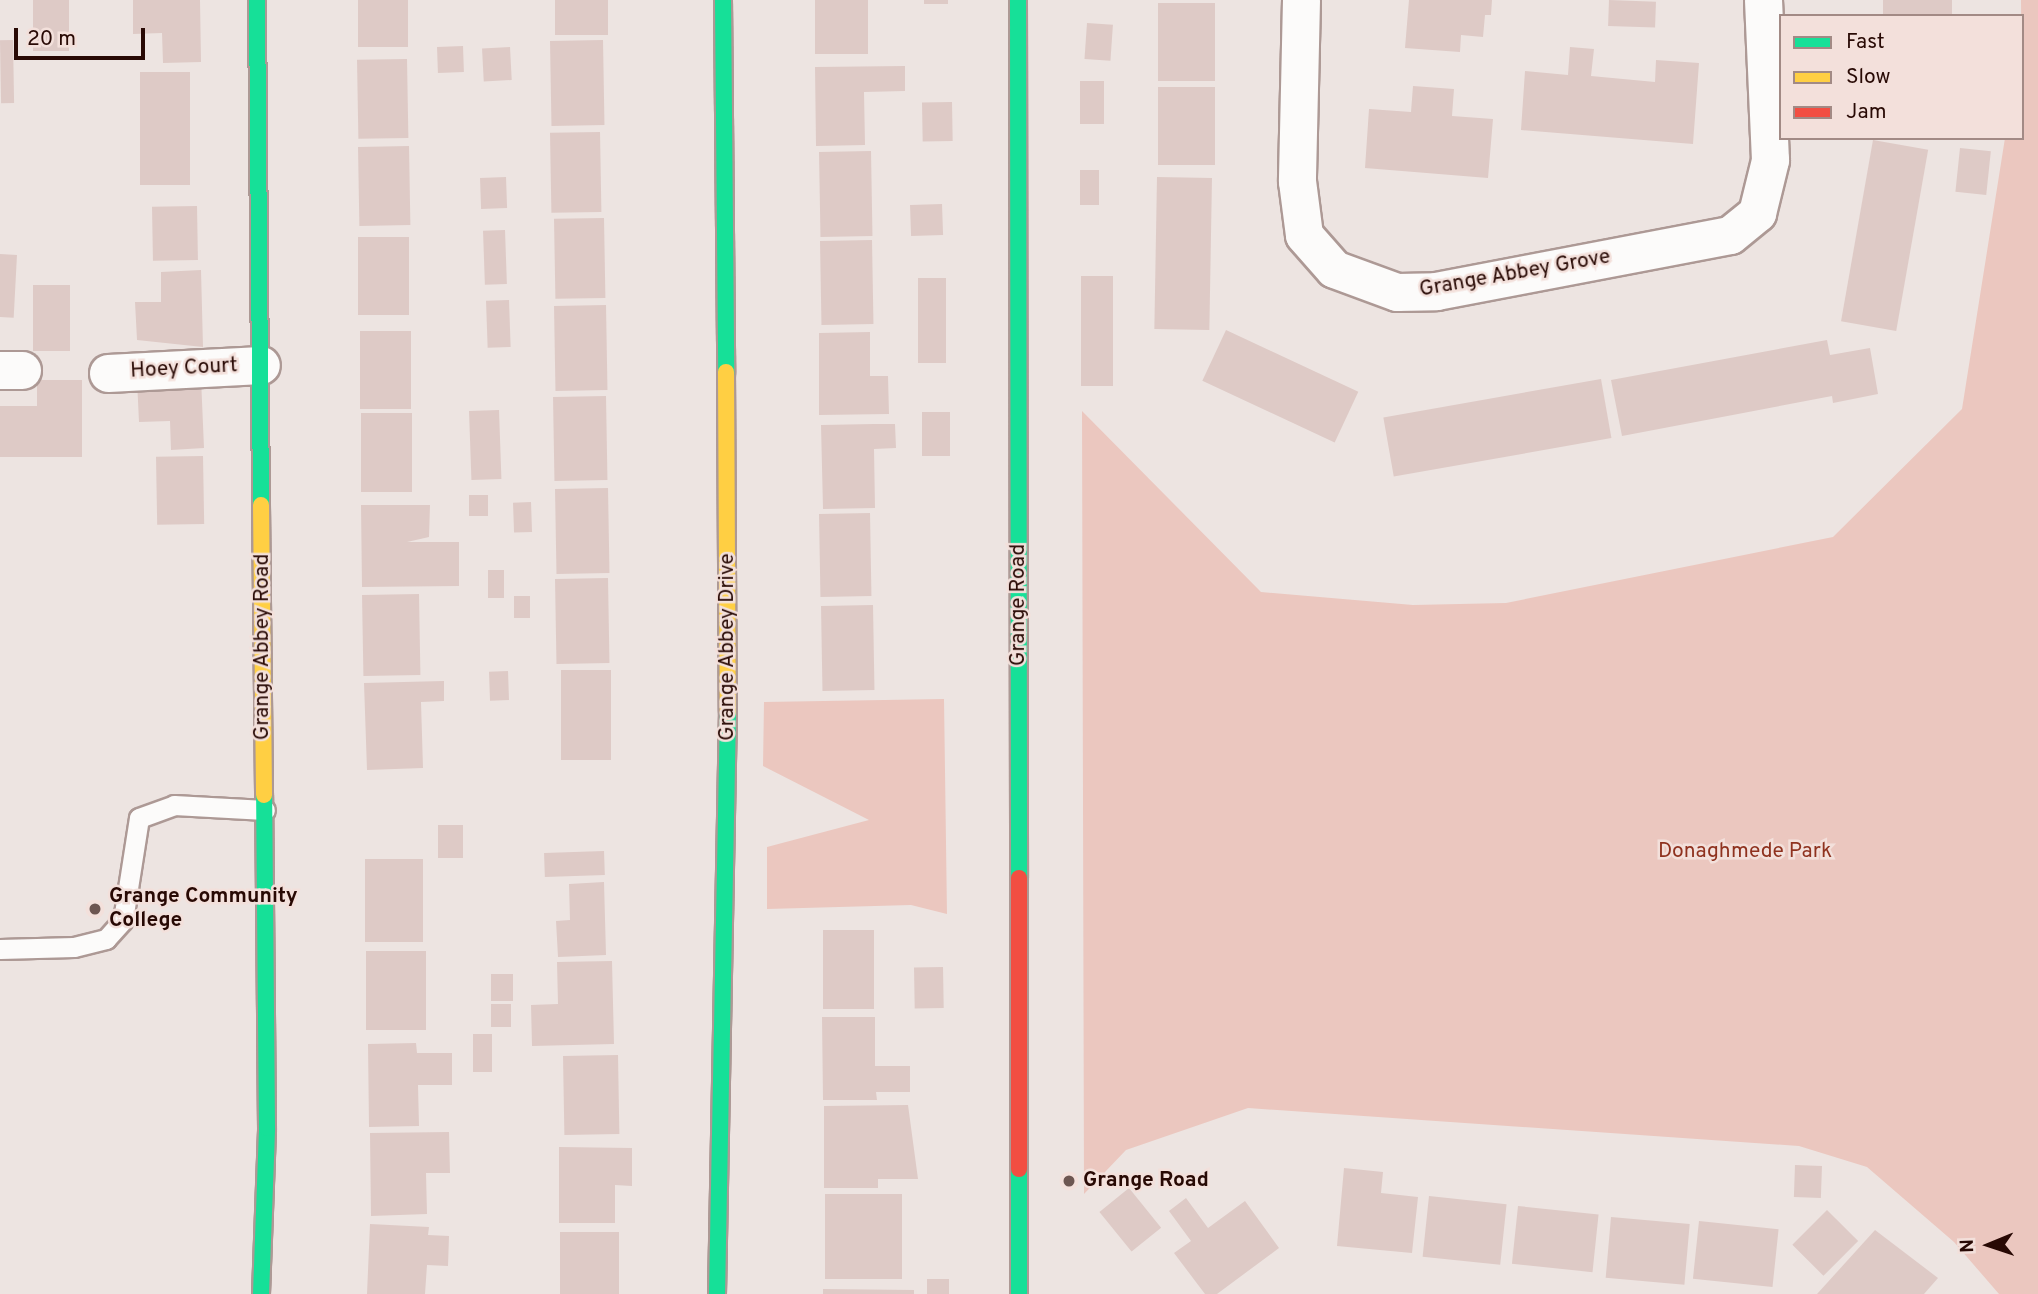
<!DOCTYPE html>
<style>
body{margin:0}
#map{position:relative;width:2038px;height:1294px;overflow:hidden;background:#ede4e1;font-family:Overpass,sans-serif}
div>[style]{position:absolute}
.green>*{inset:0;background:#ebc7bf}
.building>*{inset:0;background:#decac6;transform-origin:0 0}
.roads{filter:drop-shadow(2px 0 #ad9995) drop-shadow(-2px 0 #ad9995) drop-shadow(0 2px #ad9995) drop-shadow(0 -2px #ad9995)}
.lane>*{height:19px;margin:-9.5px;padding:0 9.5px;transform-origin:9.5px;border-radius:9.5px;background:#fcfbfa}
.street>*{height:37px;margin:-18.5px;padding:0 18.5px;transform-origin:18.5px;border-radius:18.5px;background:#fcfbfa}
.fast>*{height:16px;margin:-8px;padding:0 8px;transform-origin:8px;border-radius:8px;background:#16e098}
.slow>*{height:16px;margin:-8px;padding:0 8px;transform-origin:8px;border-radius:8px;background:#ffcf43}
.jam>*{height:16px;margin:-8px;padding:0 8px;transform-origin:8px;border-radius:8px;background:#f24e42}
.dots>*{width:19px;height:19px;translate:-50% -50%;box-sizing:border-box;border:4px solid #f3e0db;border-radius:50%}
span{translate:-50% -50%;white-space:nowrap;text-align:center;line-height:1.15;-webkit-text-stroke:5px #f3e0db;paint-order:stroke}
.street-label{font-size:21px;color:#280904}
.park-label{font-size:21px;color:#8f321f}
.poi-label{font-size:21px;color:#280904;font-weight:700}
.left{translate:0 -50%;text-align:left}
.legend{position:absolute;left:1779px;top:14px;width:245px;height:126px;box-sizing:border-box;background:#f3e0db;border:2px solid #a28a85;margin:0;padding:9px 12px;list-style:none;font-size:21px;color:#280904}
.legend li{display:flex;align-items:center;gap:14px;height:35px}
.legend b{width:35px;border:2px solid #a28a85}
.north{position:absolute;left:1954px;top:1210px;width:70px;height:70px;-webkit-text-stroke:5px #f3e0db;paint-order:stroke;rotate:268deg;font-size:19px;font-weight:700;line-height:28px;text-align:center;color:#280904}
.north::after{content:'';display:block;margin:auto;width:24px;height:32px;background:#280904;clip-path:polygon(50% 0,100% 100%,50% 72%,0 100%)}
.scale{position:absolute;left:14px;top:28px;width:131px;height:32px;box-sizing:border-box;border:4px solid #280904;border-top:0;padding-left:9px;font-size:21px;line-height:24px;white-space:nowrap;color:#280904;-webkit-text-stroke:5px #f3e0db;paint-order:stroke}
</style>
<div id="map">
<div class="green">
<i style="clip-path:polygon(2021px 0,2038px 0,2038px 1294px,1999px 1294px,1954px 1242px,1867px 1167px,1799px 1146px,1248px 1108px,1126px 1150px,1084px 1194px,1082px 411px,1261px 592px,1413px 605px,1506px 603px,1833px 537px,1962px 409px,2005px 138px,2022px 138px)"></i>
<i style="clip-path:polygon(944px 699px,947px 914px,911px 905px,767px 909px,767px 847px,869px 820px,763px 766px,764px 702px)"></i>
</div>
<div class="building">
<i style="left:33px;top:0;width:36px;height:51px"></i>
<i style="clip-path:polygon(133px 0,200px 0,201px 62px,163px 63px,162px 33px,133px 34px)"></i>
<i style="left:358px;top:0;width:50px;height:47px"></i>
<i style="left:555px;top:0;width:53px;height:35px"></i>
<i style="left:815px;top:0;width:53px;height:54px"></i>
<i style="left:924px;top:0;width:24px;height:4px"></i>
<i style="clip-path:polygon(1409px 0,1492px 0,1491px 15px,1485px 15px,1483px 37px,1461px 35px,1460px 52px,1405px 48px)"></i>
<i style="left:1609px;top:0;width:47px;height:26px;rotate:2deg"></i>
<i style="left:1883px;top:0;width:69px;height:16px"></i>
<i style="left:1158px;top:3px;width:57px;height:78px"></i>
<i style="left:1087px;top:23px;width:26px;height:36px;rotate:4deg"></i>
<i style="left:13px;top:40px;width:63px;height:13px;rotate:89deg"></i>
<i style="left:603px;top:40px;width:85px;height:53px;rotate:89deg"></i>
<i style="left:463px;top:46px;width:26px;height:26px;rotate:88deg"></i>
<i style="left:510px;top:47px;width:33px;height:28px;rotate:87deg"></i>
<i style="clip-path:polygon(1570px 47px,1594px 49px,1591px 76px,1655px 82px,1656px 60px,1699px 63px,1693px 144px,1521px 130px,1525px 71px,1568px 75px)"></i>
<i style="left:407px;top:59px;width:79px;height:50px;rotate:89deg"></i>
<i style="clip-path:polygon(905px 66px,905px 91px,864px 92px,865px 145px,816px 146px,815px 67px)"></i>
<i style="left:140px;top:72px;width:50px;height:113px"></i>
<i style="left:1104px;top:81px;width:43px;height:24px;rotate:90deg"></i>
<i style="clip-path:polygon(1413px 86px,1454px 89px,1452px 116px,1493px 119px,1488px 178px,1365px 168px,1369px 109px,1411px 112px)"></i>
<i style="left:1215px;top:87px;width:78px;height:57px;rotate:90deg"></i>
<i style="left:952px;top:102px;width:39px;height:30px;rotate:89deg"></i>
<i style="left:600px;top:132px;width:80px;height:50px;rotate:89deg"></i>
<i style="left:1873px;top:140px;width:56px;height:184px;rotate:10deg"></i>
<i style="left:409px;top:146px;width:79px;height:51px;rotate:89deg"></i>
<i style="left:1960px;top:148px;width:31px;height:44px;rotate:6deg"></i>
<i style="left:871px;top:151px;width:85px;height:52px;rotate:89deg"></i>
<i style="left:1080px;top:170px;width:19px;height:35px"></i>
<i style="left:506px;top:177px;width:31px;height:26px;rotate:88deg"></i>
<i style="left:1157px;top:177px;width:55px;height:152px;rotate:1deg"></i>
<i style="left:942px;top:204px;width:31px;height:32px;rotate:88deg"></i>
<i style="left:197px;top:206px;width:54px;height:45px;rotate:89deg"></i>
<i style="left:604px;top:218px;width:80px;height:50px;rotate:89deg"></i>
<i style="left:505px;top:230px;width:54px;height:22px;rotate:88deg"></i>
<i style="left:358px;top:237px;width:51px;height:78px"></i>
<i style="left:872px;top:240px;width:84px;height:52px;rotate:89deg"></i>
<i style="left:0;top:254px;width:17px;height:63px;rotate:3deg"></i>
<i style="clip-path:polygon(201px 270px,203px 347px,137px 340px,135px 302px,161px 302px,161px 272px)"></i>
<i style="left:1081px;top:276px;width:32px;height:110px"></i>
<i style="left:918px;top:278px;width:28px;height:85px"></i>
<i style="left:33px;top:285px;width:37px;height:66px"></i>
<i style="left:509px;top:300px;width:47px;height:23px;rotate:88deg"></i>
<i style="left:606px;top:305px;width:85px;height:52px;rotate:89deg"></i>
<i style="left:1226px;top:330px;width:146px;height:56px;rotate:25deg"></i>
<i style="left:360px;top:331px;width:51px;height:78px"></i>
<i style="clip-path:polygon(870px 332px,870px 376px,888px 376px,889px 414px,819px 415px,819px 333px)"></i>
<i style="clip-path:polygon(1827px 340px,1830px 355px,1870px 348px,1878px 394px,1833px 403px,1832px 396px,1622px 436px,1611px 380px)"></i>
<i style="clip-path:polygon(201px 378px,204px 448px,171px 450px,170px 421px,139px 422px,137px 380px)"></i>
<i style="left:1601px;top:379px;width:60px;height:221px;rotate:80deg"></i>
<i style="clip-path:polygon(37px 380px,82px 380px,82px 457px,0 457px,0 406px,37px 406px)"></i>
<i style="left:606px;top:396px;width:84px;height:53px;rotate:89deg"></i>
<i style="left:499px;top:410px;width:69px;height:30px;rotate:88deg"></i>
<i style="left:950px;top:412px;width:44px;height:28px;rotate:90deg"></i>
<i style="left:412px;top:413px;width:79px;height:51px;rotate:90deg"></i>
<i style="clip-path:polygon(874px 424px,895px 424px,896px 448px,874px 449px,875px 508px,823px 509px,821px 425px)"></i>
<i style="left:203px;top:456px;width:68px;height:47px;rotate:89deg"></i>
<i style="left:608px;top:488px;width:85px;height:53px;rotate:89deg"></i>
<i style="left:469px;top:495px;width:19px;height:21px"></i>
<i style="left:531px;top:502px;width:30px;height:18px;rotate:88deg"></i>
<i style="clip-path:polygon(361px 505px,430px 505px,429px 537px,407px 542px,459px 542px,459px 586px,362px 587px)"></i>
<i style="left:870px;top:513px;width:83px;height:51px;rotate:89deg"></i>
<i style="left:488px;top:570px;width:16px;height:28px"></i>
<i style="left:608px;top:578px;width:85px;height:53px;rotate:89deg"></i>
<i style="left:419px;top:594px;width:81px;height:57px;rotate:89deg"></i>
<i style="left:514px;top:596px;width:16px;height:22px"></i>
<i style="left:873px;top:605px;width:85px;height:52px;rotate:89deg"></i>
<i style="left:561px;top:670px;width:50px;height:90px"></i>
<i style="left:508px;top:671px;width:29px;height:19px;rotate:88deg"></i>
<i style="clip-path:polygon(444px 681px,444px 701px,421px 702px,423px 768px,367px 770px,364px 683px)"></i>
<i style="left:438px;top:825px;width:25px;height:33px"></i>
<i style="left:604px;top:851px;width:24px;height:60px;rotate:88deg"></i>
<i style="left:365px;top:859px;width:58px;height:83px"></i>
<i style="clip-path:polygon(604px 882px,606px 955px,558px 957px,556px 921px,570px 920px,569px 884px)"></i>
<i style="left:823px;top:930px;width:51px;height:79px"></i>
<i style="left:366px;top:951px;width:60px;height:79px"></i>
<i style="clip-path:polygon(612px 961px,614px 1044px,532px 1046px,531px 1005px,558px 1004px,557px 962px)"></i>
<i style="left:943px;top:967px;width:41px;height:29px;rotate:89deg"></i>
<i style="left:513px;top:974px;width:27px;height:22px;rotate:90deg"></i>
<i style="left:491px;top:1004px;width:20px;height:23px"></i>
<i style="clip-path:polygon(822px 1017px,875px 1017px,875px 1066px,910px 1066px,910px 1092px,876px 1092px,877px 1100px,823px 1100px)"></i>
<i style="left:473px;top:1034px;width:19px;height:38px"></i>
<i style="clip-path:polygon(416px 1043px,417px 1053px,452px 1053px,452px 1085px,418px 1085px,419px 1126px,369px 1127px,368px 1044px)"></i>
<i style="left:618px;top:1055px;width:79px;height:55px;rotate:89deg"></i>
<i style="clip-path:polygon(908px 1105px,918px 1179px,878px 1179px,878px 1188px,824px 1188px,824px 1106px)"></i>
<i style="clip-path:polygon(449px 1132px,450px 1173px,426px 1173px,427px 1214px,371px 1216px,370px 1133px)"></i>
<i style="clip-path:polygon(559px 1147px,632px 1148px,632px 1186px,615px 1185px,615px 1223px,559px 1223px)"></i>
<i style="left:1795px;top:1165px;width:27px;height:32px;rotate:2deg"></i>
<i style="clip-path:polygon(1344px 1168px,1383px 1172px,1381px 1193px,1418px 1197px,1412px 1253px,1337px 1246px)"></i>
<i style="left:1129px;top:1188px;width:51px;height:38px;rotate:51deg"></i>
<i style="left:825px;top:1194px;width:77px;height:85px"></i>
<i style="left:1429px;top:1196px;width:78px;height:61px;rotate:6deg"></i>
<i style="clip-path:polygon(1186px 1198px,1208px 1228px,1245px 1201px,1279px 1248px,1217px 1294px,1205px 1294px,1174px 1253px,1191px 1241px,1169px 1211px)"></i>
<i style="left:1518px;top:1206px;width:81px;height:58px;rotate:6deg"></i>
<i style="left:1827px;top:1210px;width:44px;height:49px;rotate:45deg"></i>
<i style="left:1611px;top:1217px;width:79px;height:61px;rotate:5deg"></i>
<i style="left:1699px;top:1221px;width:80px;height:58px;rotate:6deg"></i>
<i style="clip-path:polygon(370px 1224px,429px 1227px,428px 1235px,449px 1236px,448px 1266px,427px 1265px,425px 1294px,367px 1294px)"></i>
<i style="clip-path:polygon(1875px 1230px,1938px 1278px,1924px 1294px,1817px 1294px)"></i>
<i style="left:560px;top:1232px;width:59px;height:62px"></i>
<i style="left:927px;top:1279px;width:22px;height:15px"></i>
<i style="clip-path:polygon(823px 1289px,914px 1290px,914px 1294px,823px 1294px)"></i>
</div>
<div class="roads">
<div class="lane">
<i style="left:0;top:949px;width:74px;rotate:-1.5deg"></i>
<i style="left:74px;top:947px;width:33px;rotate:-14deg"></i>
<i style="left:106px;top:939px;width:25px;rotate:-48deg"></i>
<i style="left:123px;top:920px;width:103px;rotate:-81.1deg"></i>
<i style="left:139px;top:818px;width:37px;rotate:-20deg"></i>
<i style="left:174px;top:805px;width:91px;rotate:3.1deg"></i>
</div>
<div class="street">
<i style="left:1301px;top:0;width:181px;rotate:91.3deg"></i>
<i style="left:1297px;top:181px;width:54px;rotate:82.6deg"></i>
<i style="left:1304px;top:235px;width:45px;rotate:48.6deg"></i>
<i style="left:1334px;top:269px;width:67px;rotate:20.1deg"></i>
<i style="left:1397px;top:292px;width:39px;rotate:-1deg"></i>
<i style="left:1436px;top:291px;width:299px;rotate:-10.8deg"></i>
<i style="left:1730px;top:235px;width:35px;rotate:-39deg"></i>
<i style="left:1757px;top:213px;width:55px;rotate:-76.2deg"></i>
<i style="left:1770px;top:160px;width:160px;rotate:-92.5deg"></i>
<i style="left:0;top:370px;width:22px"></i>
<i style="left:108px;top:373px;width:153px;rotate:-3deg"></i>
</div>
<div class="fast">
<i style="left:257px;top:0;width:505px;rotate:89.55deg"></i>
<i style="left:723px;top:0;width:372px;rotate:89.5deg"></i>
<i style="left:1018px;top:0;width:878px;rotate:89.93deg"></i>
<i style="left:1019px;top:1169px;width:125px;rotate:90deg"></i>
<i style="left:261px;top:1294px;width:166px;rotate:-87.9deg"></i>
<i style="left:267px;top:1128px;width:333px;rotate:-90.5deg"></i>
<i style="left:717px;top:1294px;width:582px;rotate:-88.92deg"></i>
</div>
<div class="slow">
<i style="left:726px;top:372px;width:340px;rotate:89.7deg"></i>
<i style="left:261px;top:505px;width:290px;rotate:89.4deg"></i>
</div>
<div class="jam">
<i style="left:1019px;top:878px;width:291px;rotate:90deg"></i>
</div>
</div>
<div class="dots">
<i style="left:95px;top:909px;background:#6d5651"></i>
<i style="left:1069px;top:1181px;background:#6d5651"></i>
</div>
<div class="street-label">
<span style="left:1515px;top:274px;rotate:-10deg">Grange Abbey Grove</span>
<span style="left:184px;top:369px;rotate:-3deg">Hoey Court</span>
<span style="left:1019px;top:605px;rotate:-90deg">Grange Road</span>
<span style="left:263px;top:647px;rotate:-90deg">Grange Abbey Road</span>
<span style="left:728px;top:647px;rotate:-90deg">Grange Abbey Drive</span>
</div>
<div class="park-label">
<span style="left:1745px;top:852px">Donaghmede Park</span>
</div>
<div class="poi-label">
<span class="left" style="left:109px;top:909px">Grange Community<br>College</span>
<span class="left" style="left:1083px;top:1181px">Grange Road</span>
</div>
<ul class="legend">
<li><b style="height:9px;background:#16e098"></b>Fast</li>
<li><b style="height:9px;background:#ffcf43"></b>Slow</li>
<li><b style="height:9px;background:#f24e42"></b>Jam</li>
</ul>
<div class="north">N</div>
<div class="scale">20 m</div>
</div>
